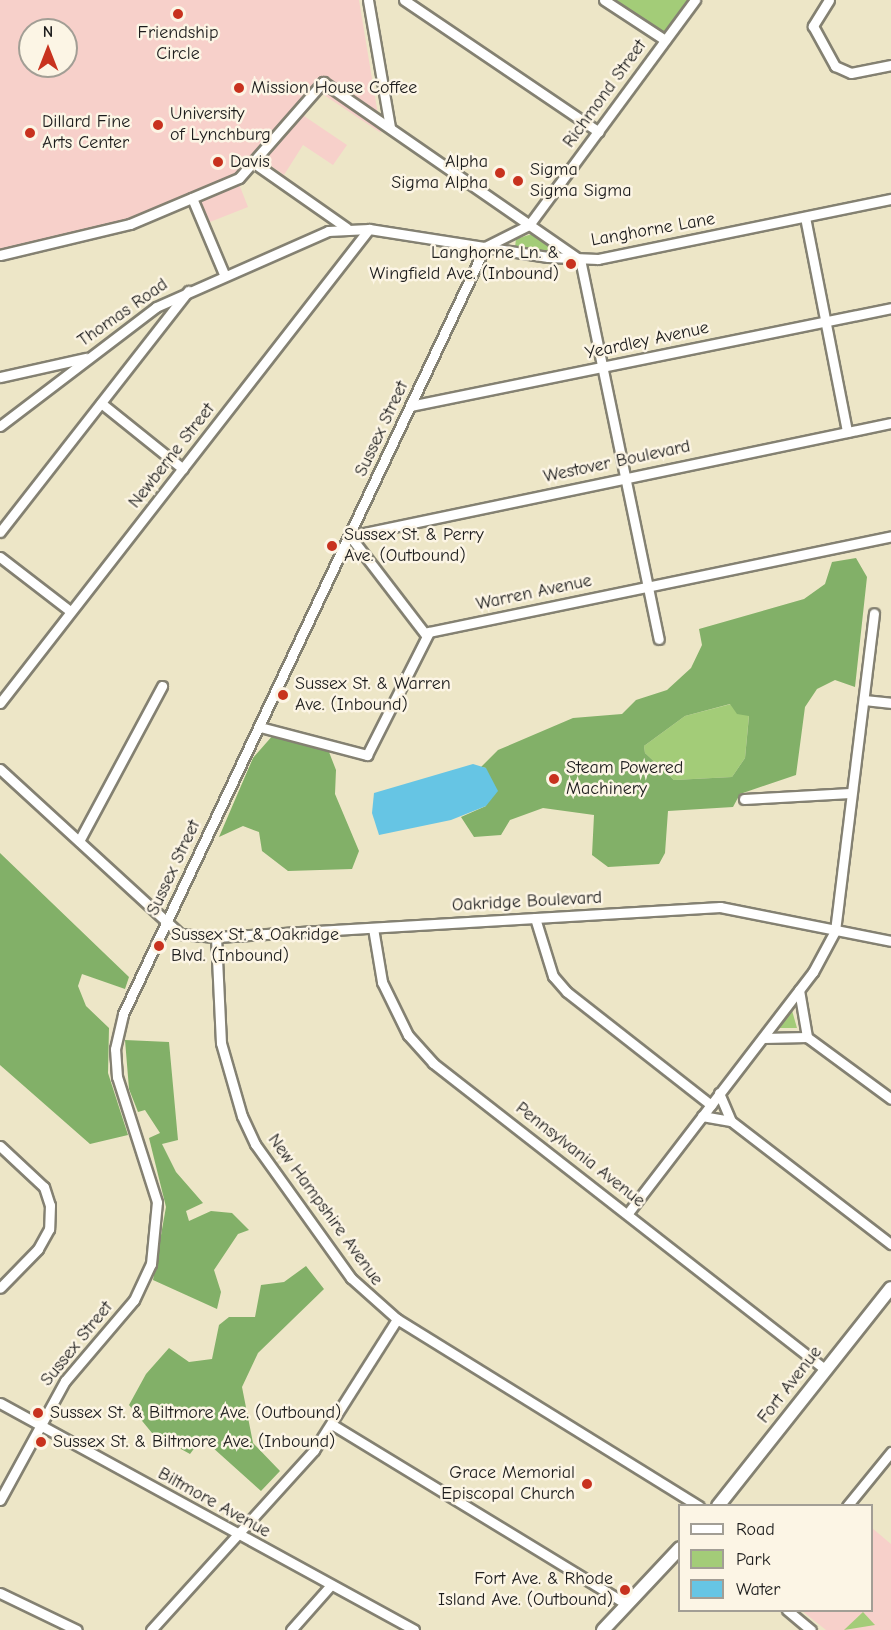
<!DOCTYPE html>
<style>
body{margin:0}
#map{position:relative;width:891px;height:1630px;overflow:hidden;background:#ede6c7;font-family:"Comic Neue",sans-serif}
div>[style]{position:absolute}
.built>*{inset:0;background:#f7d0ca}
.green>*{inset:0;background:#a3cc78}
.forest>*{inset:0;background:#82b068}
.water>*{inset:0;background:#66c5e4}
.roads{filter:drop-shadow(2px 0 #848172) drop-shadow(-2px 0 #848172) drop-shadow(0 2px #848172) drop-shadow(0 -2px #848172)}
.minor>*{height:9px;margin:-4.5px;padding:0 4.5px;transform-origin:4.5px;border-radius:4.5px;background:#fff}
.major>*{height:12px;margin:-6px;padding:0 6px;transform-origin:6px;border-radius:6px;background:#fff}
.dots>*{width:16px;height:16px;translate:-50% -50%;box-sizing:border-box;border:3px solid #fcf5e5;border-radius:50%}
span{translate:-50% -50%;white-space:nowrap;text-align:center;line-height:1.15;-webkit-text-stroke:5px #fcf5e5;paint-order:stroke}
.poi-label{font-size:18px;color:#1c1c1c}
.left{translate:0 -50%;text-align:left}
.right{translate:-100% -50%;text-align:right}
.street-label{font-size:18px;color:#1c1c1c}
.legend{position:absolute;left:678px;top:1504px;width:195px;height:108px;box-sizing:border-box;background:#fcf5e5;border:2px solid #a29e95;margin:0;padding:8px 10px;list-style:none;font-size:18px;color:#1c1c1c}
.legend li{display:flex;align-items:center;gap:12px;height:30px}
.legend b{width:30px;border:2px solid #a29e95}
.north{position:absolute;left:18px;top:18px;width:60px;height:60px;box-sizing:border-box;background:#fcf5e5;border:2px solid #a29e95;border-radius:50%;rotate:0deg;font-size:16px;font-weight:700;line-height:24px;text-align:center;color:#1c1c1c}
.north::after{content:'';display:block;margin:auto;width:21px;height:27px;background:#c8321e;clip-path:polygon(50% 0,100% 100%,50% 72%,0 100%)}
</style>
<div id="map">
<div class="built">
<i style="clip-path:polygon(evenodd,0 0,359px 0,381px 133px,321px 93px,304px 116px,347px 145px,333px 165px,303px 145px,284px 175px,264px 161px,239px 184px,248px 207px,210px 222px,200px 201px,151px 222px,0 260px,0 0,30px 30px,66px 30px,66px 66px,30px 66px,30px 30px)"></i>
<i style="clip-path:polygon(872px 1528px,891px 1544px,891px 1630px,826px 1630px,802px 1611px,872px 1610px)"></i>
</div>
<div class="green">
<i style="clip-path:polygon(611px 0,688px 0,664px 35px)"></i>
<i style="clip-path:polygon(535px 233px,552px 245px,549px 253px,515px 247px,516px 239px)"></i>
<i style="clip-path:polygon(731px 704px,749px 715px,745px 758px,732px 777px,674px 780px,645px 753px,644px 746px,685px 716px)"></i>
<i style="clip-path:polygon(791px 1007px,797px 1028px,776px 1028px,775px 1026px)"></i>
<i style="clip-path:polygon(863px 1612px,875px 1625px,844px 1630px)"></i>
</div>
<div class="forest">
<i style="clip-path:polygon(evenodd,856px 558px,867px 577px,855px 687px,835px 680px,817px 689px,805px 707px,796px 775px,740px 794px,733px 807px,668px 811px,665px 853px,659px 864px,608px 867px,592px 855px,594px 815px,543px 808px,510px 820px,501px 835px,474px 837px,461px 817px,486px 806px,486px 768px,481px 767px,498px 750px,573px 718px,622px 714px,636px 700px,667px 690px,691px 668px,702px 645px,699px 629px,804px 599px,825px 584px,832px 562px,856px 558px,730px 704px,737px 714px,749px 716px,745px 758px,732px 777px,674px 780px,645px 753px,644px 746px,685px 716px,730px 704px)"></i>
<i style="clip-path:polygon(274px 734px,329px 752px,336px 770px,335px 794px,359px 851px,352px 869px,288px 871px,262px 851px,259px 832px,243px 826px,219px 837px,253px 758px)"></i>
<i style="clip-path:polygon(0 853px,129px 977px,125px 989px,82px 974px,78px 986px,86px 1006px,109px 1028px,108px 1073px,128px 1135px,90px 1144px,0 1065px)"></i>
<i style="clip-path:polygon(125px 1040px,169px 1042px,178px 1140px,162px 1144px,176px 1172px,203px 1203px,186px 1211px,189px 1221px,211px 1211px,232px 1213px,249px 1230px,238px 1234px,214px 1270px,221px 1292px,217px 1309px,153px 1280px,166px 1207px,149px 1138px,160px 1133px,145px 1110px,138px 1112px,129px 1089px)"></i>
<i style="clip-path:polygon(306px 1266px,324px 1289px,258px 1353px,242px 1387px,253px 1443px,280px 1471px,261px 1491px,202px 1438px,190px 1454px,152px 1433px,129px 1405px,146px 1374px,169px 1348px,189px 1362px,212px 1359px,219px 1325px,229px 1317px,255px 1317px,261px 1285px,284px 1282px)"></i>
</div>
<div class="water">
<i style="clip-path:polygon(473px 764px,486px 768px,498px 791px,486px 806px,451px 820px,379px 835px,372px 813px,374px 793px)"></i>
</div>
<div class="roads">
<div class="minor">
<i style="left:368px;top:0;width:130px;rotate:80.2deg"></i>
<i style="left:404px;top:0;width:235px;rotate:34.1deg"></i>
<i style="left:604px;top:0;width:73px;rotate:33.3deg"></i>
<i style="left:829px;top:0;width:31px;rotate:122deg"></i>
<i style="left:813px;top:26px;width:46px;rotate:61.2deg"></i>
<i style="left:835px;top:66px;width:17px;rotate:24deg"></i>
<i style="left:851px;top:73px;width:41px;rotate:-11.3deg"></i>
<i style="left:254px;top:163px;width:113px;rotate:35deg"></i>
<i style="left:192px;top:198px;width:82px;rotate:67.2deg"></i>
<i style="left:805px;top:217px;width:219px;rotate:78.9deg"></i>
<i style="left:485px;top:247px;width:49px;rotate:-26.6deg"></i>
<i style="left:529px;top:225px;width:280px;rotate:-53.6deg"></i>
<i style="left:0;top:255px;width:134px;rotate:-13.4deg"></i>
<i style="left:130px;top:224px;width:118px;rotate:-22.9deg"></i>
<i style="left:239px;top:178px;width:128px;rotate:-48.8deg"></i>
<i style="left:323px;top:82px;width:311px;rotate:34.7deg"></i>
<i style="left:580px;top:259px;width:388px;rotate:78.3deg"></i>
<i style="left:0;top:377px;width:88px;rotate:-12.5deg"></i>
<i style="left:101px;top:403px;width:105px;rotate:38.8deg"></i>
<i style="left:410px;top:406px;width:491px;rotate:-11.5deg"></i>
<i style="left:0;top:426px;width:196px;rotate:-37.3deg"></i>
<i style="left:156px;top:307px;width:188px;rotate:-23.8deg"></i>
<i style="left:328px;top:231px;width:41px;rotate:-2.8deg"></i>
<i style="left:369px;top:229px;width:181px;rotate:8.9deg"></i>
<i style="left:548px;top:257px;width:50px;rotate:2.3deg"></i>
<i style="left:598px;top:259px;width:299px;rotate:-11.6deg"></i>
<i style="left:0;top:532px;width:306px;rotate:-52deg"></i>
<i style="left:350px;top:536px;width:553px;rotate:-11.8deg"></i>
<i style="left:350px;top:536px;width:125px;rotate:52.5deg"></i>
<i style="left:0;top:557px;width:88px;rotate:37.6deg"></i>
<i style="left:864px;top:700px;width:27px;rotate:6deg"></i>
<i style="left:0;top:703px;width:601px;rotate:-52.1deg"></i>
<i style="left:260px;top:727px;width:111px;rotate:14.7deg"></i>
<i style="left:367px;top:755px;width:138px;rotate:-63.2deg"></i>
<i style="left:429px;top:632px;width:472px;rotate:-11.7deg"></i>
<i style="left:0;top:769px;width:244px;rotate:42.5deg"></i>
<i style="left:180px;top:934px;width:36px;rotate:5deg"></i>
<i style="left:216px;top:937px;width:505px;rotate:-3.41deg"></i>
<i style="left:720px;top:907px;width:174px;rotate:11.2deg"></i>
<i style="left:744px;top:799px;width:106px;rotate:-3.2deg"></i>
<i style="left:79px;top:841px;width:176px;rotate:-61.8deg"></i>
<i style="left:535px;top:918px;width:61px;rotate:72.8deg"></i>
<i style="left:553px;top:976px;width:21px;rotate:49deg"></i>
<i style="left:567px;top:992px;width:183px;rotate:38.1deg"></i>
<i style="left:373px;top:928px;width:55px;rotate:80.5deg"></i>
<i style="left:382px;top:982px;width:59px;rotate:63.9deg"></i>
<i style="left:408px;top:1035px;width:38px;rotate:48deg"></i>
<i style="left:433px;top:1063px;width:497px;rotate:38deg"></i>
<i style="left:216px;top:937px;width:106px;rotate:87.3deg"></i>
<i style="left:221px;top:1043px;width:76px;rotate:74deg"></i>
<i style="left:242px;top:1116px;width:31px;rotate:65deg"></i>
<i style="left:255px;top:1144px;width:165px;rotate:54.4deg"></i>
<i style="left:351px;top:1278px;width:62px;rotate:41.7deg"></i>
<i style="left:397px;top:1319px;width:355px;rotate:31.8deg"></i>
<i style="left:799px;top:990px;width:48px;rotate:80.3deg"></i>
<i style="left:763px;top:1038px;width:44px;rotate:-1.3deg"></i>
<i style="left:807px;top:1037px;width:104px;rotate:36.4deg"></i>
<i style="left:719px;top:1093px;width:30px;rotate:67deg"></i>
<i style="left:702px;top:1116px;width:29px;rotate:10deg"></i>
<i style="left:731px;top:1121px;width:202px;rotate:37.6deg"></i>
<i style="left:0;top:1146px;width:60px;rotate:43deg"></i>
<i style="left:44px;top:1187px;width:19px;rotate:72deg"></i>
<i style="left:50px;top:1205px;width:24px;rotate:92deg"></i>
<i style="left:49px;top:1229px;width:23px;rotate:119deg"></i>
<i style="left:38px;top:1249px;width:54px;rotate:134.3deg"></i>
<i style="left:628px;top:1213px;width:304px;rotate:-52.5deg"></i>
<i style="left:813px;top:972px;width:47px;rotate:-61.8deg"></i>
<i style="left:835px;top:931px;width:320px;rotate:-83deg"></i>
<i style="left:0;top:1403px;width:472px;rotate:28.7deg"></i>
<i style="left:333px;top:1425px;width:343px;rotate:31.4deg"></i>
<i style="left:0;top:1500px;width:136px;rotate:-61.4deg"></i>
<i style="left:65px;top:1381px;width:106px;rotate:-49.6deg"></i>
<i style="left:134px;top:1300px;width:40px;rotate:-65deg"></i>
<i style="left:151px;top:1264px;width:62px;rotate:-84.5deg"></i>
<i style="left:157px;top:1202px;width:131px;rotate:-107.7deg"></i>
<i style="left:117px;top:1077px;width:28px;rotate:-94deg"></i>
<i style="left:115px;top:1049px;width:36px;rotate:-77deg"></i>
<i style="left:123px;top:1014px;width:848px;rotate:-64.73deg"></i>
<i style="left:847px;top:1506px;width:70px;rotate:-50.8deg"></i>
<i style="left:0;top:1593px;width:85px;rotate:25.7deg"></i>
<i style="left:787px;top:1610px;width:31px;rotate:40deg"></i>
<i style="left:151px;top:1630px;width:243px;rotate:-47.8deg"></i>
<i style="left:314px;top:1450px;width:155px;rotate:-57.6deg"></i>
<i style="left:291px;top:1630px;width:60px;rotate:-48.4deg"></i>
</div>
<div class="major">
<i style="left:718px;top:1506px;width:278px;rotate:-51.6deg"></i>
<i style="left:603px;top:1630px;width:112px;rotate:-46.8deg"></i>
</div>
</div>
<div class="dots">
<i style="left:178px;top:14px;background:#c8321e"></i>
<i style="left:239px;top:88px;background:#c8321e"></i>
<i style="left:158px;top:125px;background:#c8321e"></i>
<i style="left:30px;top:133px;background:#c8321e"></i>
<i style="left:218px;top:162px;background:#c8321e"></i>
<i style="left:500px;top:173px;background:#c8321e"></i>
<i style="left:518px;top:181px;background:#c8321e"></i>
<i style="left:571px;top:264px;background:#c8321e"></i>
<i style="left:332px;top:546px;background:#c8321e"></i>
<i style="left:283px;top:695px;background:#c8321e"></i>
<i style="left:554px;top:779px;background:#c8321e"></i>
<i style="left:159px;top:946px;background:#c8321e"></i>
<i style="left:38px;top:1413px;background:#c8321e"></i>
<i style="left:41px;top:1442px;background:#c8321e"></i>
<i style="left:587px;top:1484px;background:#c8321e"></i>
<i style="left:625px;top:1590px;background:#c8321e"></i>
</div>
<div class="poi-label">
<span style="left:178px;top:44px">Friendship<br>Circle</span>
<span class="left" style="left:251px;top:88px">Mission House Coffee</span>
<span class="left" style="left:170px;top:125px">University<br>of Lynchburg</span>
<span class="left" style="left:42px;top:133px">Dillard Fine<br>Arts Center</span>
<span class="left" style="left:230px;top:162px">Davis</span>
<span class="right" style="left:488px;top:173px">Alpha<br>Sigma Alpha</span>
<span class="left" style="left:530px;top:181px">Sigma<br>Sigma Sigma</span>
<span class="right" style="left:559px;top:264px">Langhorne Ln. &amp;<br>Wingfield Ave. (Inbound)</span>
<span class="left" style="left:344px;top:546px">Sussex St. &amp; Perry<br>Ave. (Outbound)</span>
<span class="left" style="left:295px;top:695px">Sussex St. &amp; Warren<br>Ave. (Inbound)</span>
<span class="left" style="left:566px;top:779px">Steam Powered<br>Machinery</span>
<span class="left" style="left:171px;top:946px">Sussex St. &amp; Oakridge<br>Blvd. (Inbound)</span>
<span class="left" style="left:50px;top:1413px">Sussex St. &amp; Biltmore Ave. (Outbound)</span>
<span class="left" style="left:53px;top:1442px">Sussex St. &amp; Biltmore Ave. (Inbound)</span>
<span class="right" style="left:575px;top:1484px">Grace Memorial<br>Episcopal Church</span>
<span class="right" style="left:613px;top:1590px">Fort Ave. &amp; Rhode<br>Island Ave. (Outbound)</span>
</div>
<div class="street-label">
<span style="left:605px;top:94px;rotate:-54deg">Richmond Street</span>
<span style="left:653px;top:230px;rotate:-10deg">Langhorne Lane</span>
<span style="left:123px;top:313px;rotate:-35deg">Thomas Road</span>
<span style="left:647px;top:341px;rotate:-12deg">Yeardley Avenue</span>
<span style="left:382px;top:429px;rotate:-65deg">Sussex Street</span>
<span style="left:172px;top:456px;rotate:-52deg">Newberne Street</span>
<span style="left:617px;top:462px;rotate:-12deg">Westover Boulevard</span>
<span style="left:534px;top:593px;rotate:-12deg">Warren Avenue</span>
<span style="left:174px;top:868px;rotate:-65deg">Sussex Street</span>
<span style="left:527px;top:902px;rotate:-3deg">Oakridge Boulevard</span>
<span style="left:580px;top:1155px;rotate:38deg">Pennsylvania Avenue</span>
<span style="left:325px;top:1210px;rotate:54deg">New Hampshire Avenue</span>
<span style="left:77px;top:1344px;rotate:-51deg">Sussex Street</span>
<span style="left:790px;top:1385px;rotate:-52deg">Fort Avenue</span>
<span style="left:214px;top:1503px;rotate:29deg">Biltmore Avenue</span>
</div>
<ul class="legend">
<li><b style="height:8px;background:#fff"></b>Road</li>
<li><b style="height:16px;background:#a3cc78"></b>Park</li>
<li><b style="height:16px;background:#66c5e4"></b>Water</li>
</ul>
<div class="north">N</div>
</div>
